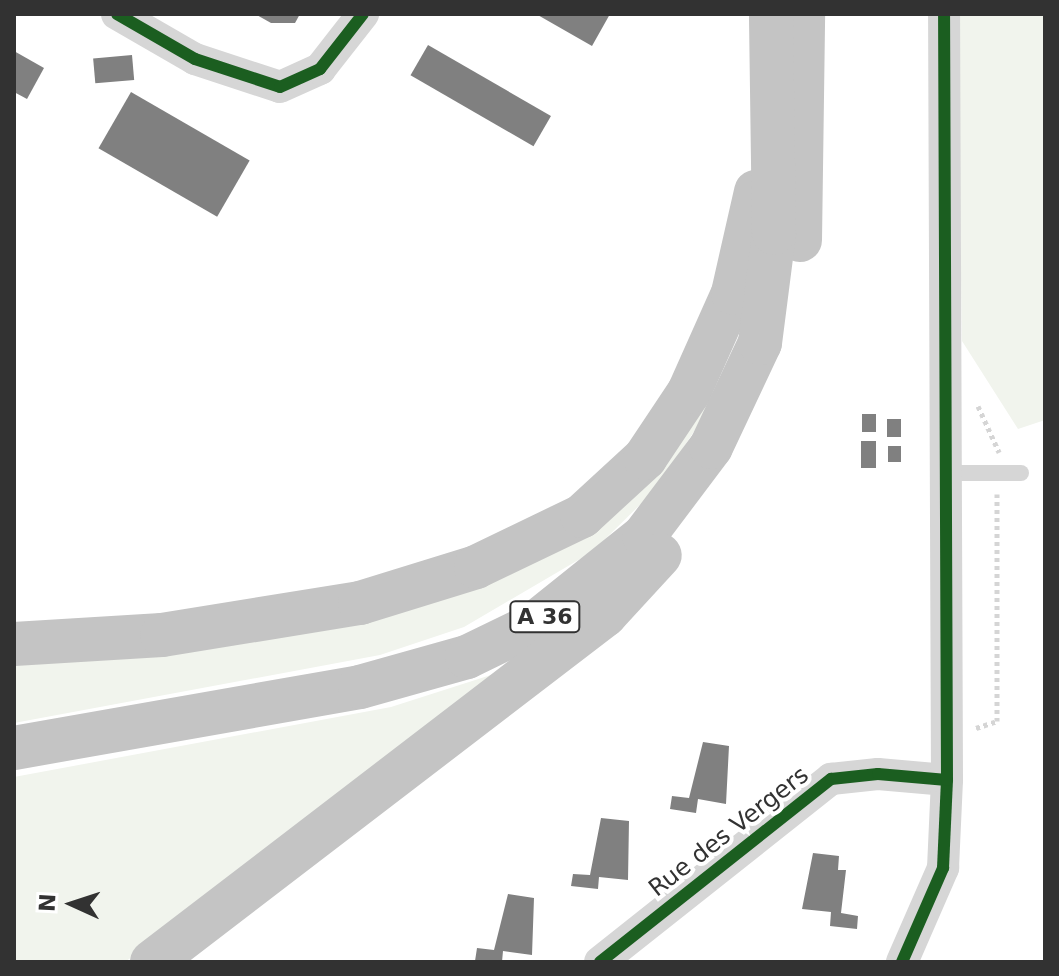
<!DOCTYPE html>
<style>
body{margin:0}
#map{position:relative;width:1059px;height:976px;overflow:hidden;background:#fff;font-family:"DejaVu Sans",sans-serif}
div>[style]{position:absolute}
.green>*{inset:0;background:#f1f4ed}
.building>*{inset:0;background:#808080;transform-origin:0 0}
.path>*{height:5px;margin-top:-2.5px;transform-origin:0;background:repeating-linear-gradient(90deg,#d5d5d5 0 4px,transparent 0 8px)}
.lane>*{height:16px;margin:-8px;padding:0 8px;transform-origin:8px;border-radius:8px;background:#d6d6d6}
.street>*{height:32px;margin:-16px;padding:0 16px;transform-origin:16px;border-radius:16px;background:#d6d6d6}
.highway>*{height:44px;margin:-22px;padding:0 22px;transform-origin:22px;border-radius:22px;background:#c4c4c4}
.cycleway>*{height:12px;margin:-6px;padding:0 6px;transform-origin:6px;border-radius:6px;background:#1b5e20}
span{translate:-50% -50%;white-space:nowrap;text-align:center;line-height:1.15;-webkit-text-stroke:8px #fff;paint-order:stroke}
.shield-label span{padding:2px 6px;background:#fff;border:2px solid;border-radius:6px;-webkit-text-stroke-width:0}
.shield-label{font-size:22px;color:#323232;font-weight:700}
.street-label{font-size:24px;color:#323232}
.frame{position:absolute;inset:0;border:16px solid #323232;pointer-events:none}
.north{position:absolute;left:32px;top:864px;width:80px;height:80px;-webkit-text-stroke:6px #fff;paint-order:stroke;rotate:273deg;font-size:22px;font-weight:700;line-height:32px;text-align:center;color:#323232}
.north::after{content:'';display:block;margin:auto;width:28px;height:36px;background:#323232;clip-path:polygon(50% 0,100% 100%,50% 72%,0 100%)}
</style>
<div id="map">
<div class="green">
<i style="clip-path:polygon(957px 14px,1045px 14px,1045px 420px,1018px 429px,962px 341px)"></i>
<i style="clip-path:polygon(702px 401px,711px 406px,655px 490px,592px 552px,464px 627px,380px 655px,14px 723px,14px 660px,484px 581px)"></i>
<i style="clip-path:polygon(494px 674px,502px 682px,125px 962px,14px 962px,14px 777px,391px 707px)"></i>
</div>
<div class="building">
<i style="clip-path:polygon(255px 14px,300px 14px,295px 23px,271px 23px)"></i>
<i style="clip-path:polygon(536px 14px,610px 14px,592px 46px)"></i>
<i style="left:428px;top:45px;width:142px;height:35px;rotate:30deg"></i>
<i style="clip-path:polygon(14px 51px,44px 68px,27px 99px,14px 92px)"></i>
<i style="left:132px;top:55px;width:25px;height:39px;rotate:85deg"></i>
<i style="left:131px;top:92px;width:137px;height:65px;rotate:30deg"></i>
<i style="left:862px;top:414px;width:14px;height:18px"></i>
<i style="left:887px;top:419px;width:14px;height:18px"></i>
<i style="left:861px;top:441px;width:15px;height:27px"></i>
<i style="left:888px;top:446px;width:13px;height:16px"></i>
<i style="clip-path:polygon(703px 742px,729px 746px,726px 804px,698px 799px,696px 813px,670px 809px,672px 796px,689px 798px)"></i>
<i style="clip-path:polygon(601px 818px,629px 821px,628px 880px,599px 877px,598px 889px,571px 886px,573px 874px,590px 875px)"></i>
<i style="clip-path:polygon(813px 853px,839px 856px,838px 870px,846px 870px,841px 913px,858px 916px,857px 929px,830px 926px,831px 912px,802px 909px)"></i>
<i style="clip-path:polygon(508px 894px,534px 898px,532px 955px,503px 951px,502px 962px,475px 961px,477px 948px,494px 950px)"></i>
</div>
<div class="path">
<i style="left:978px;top:406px;width:51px;rotate:65.5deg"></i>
<i style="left:976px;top:728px;width:22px;rotate:-18deg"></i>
<i style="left:997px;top:721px;width:227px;rotate:-90deg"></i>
</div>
<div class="lane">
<i style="left:951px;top:473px;width:70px"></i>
</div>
<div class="street">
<i style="left:117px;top:14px;width:90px;rotate:30deg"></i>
<i style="left:195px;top:59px;width:89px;rotate:18.2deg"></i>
<i style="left:280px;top:87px;width:44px;rotate:-24.2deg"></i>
<i style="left:320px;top:69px;width:70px;rotate:-52deg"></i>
<i style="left:600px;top:962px;width:295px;rotate:-38.4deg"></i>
<i style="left:831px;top:779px;width:47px;rotate:-6.1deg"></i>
<i style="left:878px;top:774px;width:69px;rotate:5deg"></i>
<i style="left:902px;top:962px;width:103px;rotate:-66.4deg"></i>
<i style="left:943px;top:868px;width:88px;rotate:-87.4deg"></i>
<i style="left:947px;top:780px;width:766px;rotate:-90.22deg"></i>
</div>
<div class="highway">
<i style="left:800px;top:240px;width:226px;rotate:-89.2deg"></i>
<i style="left:14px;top:644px;width:148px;rotate:-3.5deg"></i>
<i style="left:162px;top:635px;width:201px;rotate:-9.2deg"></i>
<i style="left:360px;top:603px;width:121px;rotate:-17.2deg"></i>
<i style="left:476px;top:567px;width:118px;rotate:-25.7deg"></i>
<i style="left:582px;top:516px;width:86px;rotate:-42.6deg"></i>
<i style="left:645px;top:458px;width:79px;rotate:-56.3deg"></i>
<i style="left:689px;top:392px;width:108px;rotate:-66deg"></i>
<i style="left:733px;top:293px;width:104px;rotate:-77.2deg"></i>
<i style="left:14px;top:748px;width:351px;rotate:-10deg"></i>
<i style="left:360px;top:687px;width:111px;rotate:-15.7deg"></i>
<i style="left:467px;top:657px;width:73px;rotate:-25.9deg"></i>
<i style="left:533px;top:625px;width:142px;rotate:-38.7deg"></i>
<i style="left:644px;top:536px;width:111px;rotate:-53deg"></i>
<i style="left:711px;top:447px;width:115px;rotate:-64.8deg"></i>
<i style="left:760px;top:343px;width:111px;rotate:-82.7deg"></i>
<i style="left:774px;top:233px;width:219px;rotate:-90.8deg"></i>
<i style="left:152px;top:962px;width:571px;rotate:-37.45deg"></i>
<i style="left:605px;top:615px;width:81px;rotate:-47.5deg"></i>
</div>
<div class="cycleway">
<i style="left:117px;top:14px;width:90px;rotate:30deg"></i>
<i style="left:195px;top:59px;width:89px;rotate:18.2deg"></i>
<i style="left:280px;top:87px;width:44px;rotate:-24.2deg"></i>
<i style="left:320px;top:69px;width:70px;rotate:-52deg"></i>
<i style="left:600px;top:962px;width:295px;rotate:-38.4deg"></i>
<i style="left:831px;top:779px;width:47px;rotate:-6.1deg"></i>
<i style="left:878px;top:774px;width:69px;rotate:5deg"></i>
<i style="left:902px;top:962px;width:103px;rotate:-66.4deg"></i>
<i style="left:943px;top:868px;width:88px;rotate:-87.4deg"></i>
<i style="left:947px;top:780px;width:766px;rotate:-90.22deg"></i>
</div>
<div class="shield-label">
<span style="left:545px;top:617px">A 36</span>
</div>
<div class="street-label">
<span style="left:729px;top:832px;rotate:-38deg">Rue des Vergers</span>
</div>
<div class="frame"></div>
<div class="north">N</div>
</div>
